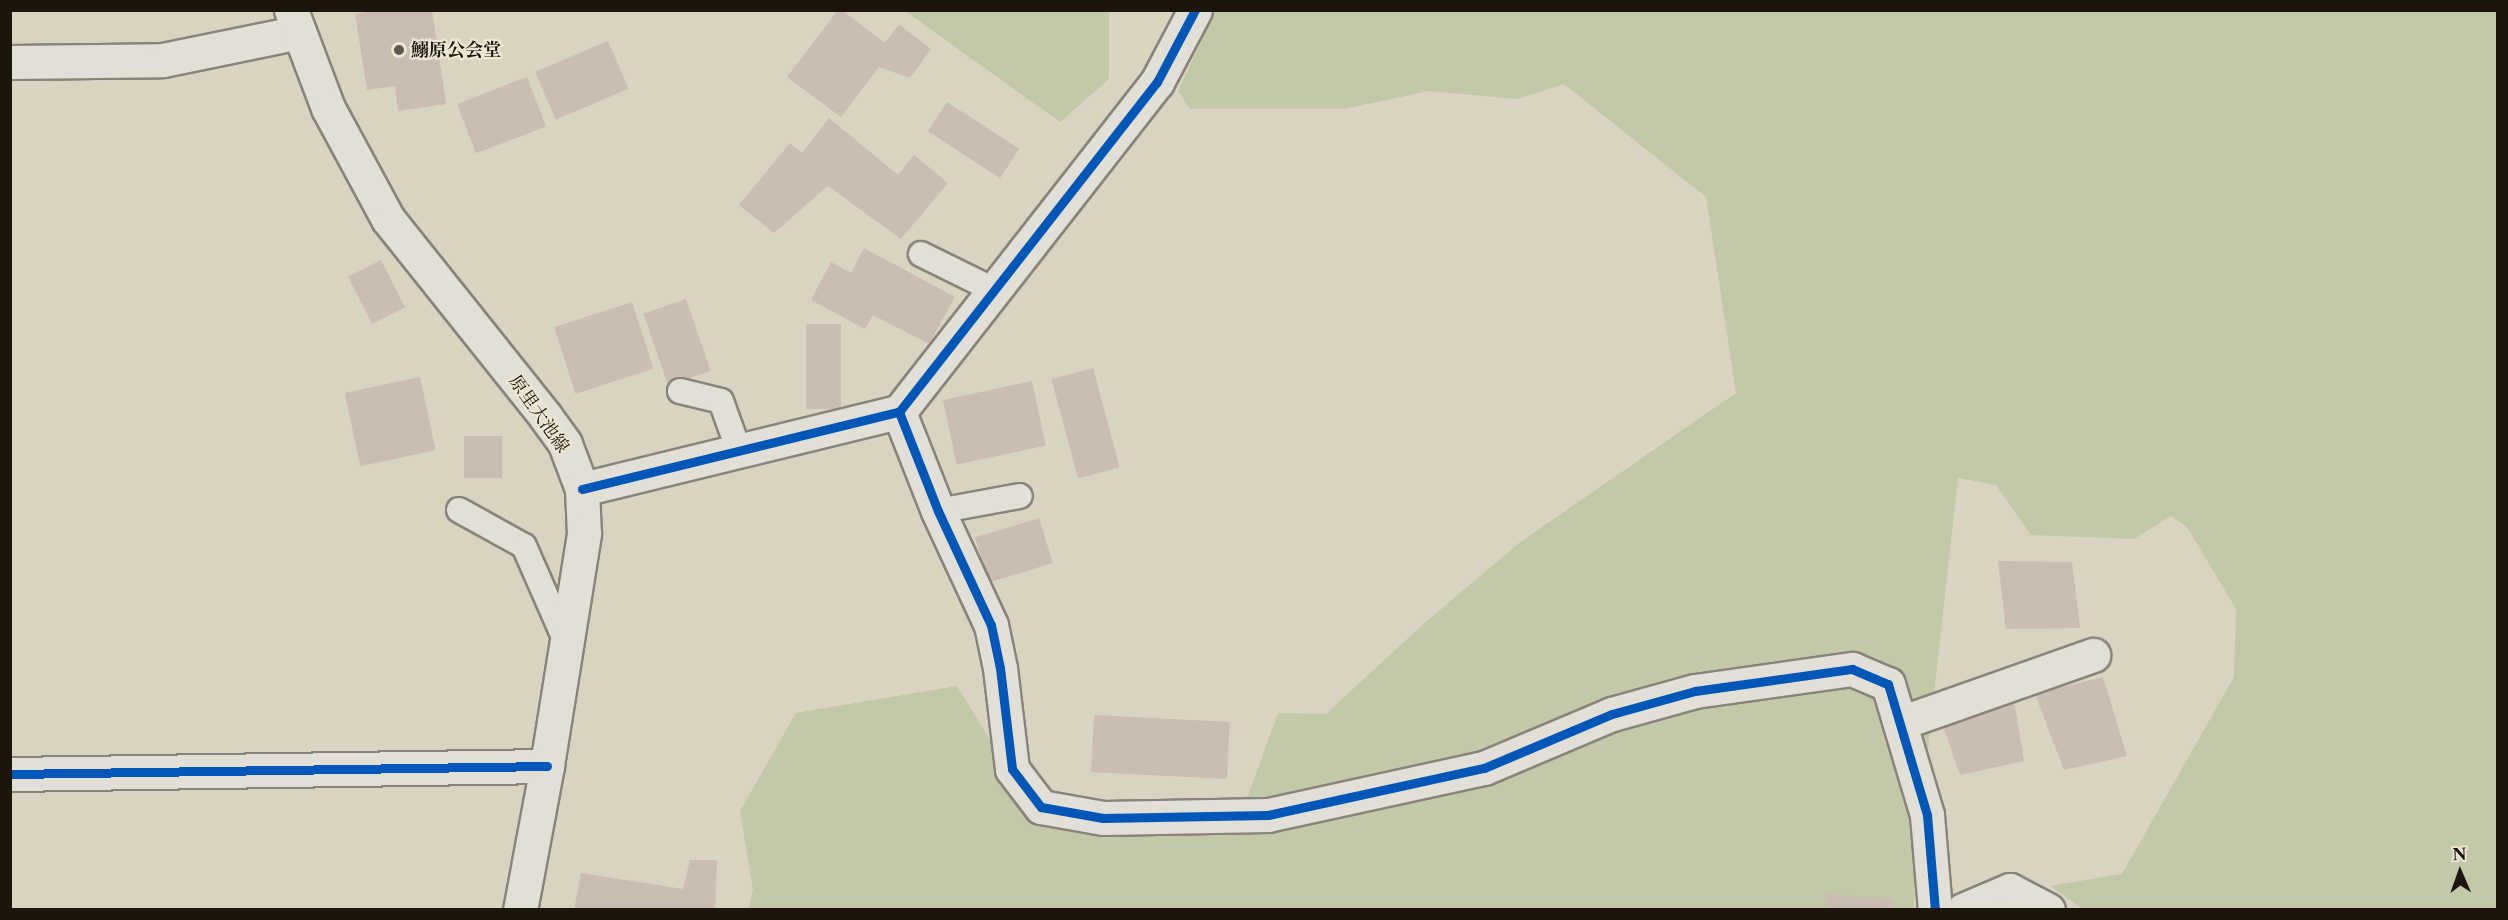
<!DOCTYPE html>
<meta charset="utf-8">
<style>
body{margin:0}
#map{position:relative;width:2508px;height:920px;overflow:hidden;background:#d9d3c2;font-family:"Libre Caslon Text","Noto Serif JP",serif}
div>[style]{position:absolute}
.green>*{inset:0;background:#c2c8a8}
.building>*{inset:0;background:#cabdb1;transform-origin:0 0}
.roads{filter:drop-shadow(2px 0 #898479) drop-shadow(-2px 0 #898479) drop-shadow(0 2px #898479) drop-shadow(0 -2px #898479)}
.lane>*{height:24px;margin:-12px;padding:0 12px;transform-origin:12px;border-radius:12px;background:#e2dfd6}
.street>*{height:33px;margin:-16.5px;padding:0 16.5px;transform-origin:16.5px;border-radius:16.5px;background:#e2dfd6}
.secondary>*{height:33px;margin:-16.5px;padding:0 16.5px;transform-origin:16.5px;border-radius:16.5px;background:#e2dfd6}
.cycleway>*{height:9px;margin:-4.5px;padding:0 4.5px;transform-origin:4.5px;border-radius:4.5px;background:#0057b8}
.dots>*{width:16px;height:16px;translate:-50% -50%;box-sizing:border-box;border:3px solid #ece6d2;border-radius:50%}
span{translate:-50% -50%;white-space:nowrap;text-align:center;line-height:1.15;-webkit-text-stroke:4.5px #ece6d2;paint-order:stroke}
.poi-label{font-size:18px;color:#1c150c;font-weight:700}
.left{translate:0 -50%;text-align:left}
.street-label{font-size:18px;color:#1c150c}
.frame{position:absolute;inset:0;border:12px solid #1c150c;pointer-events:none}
.north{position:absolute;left:2430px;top:842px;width:60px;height:60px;-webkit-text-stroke:4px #ece6d2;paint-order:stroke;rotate:358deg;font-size:16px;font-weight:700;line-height:24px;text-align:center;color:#1c150c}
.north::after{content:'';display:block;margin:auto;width:21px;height:27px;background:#1c150c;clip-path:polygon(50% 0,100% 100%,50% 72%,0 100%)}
</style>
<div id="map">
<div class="green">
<i style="clip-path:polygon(905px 11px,1109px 11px,1109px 79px,1060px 122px)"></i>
<i style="clip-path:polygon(1215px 11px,2497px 11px,2497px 909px,2083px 909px,2050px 886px,2122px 874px,2234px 677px,2236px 609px,2187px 527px,2171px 516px,2134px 539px,2031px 535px,1996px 485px,1958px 478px,1915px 865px,1914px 909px,748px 909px,753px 890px,740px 811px,796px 713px,957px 686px,1035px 813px,1138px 818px,1248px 796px,1278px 713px,1326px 714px,1420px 627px,1519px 543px,1736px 393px,1706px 197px,1564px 84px,1517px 99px,1429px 91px,1344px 109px,1190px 109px,1178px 91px)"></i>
</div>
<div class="building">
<i style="clip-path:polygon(375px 10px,432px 10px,446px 104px,398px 111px,395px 86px,367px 90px,355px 14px)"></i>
<i style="clip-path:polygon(838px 10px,842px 10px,885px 43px,899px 24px,931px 49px,910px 78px,879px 67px,841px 117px,787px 77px)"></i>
<i style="left:608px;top:41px;width:52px;height:79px;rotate:67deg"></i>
<i style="left:527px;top:77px;width:53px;height:75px;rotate:69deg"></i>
<i style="left:947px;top:102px;width:86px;height:35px;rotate:33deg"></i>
<i style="clip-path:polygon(829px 118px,898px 175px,914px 155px,948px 183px,901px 239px,828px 186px,774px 233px,739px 205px,790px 143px,802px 153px)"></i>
<i style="clip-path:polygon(864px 248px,955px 297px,929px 344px,873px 315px,865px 329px,811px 300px,831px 262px,851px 273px)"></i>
<i style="left:381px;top:260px;width:53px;height:37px;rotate:63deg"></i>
<i style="left:686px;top:299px;width:76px;height:45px;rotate:71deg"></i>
<i style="left:632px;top:302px;width:70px;height:82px;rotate:72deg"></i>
<i style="left:806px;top:324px;width:35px;height:85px"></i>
<i style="left:1093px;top:368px;width:103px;height:43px;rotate:75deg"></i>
<i style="left:420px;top:377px;width:75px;height:77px;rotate:78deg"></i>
<i style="left:1032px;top:381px;width:66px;height:91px;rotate:78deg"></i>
<i style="left:464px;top:436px;width:38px;height:42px"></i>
<i style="left:1039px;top:518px;width:47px;height:67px;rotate:73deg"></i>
<i style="clip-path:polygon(1998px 561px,2072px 562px,2080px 628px,2006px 629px)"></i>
<i style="clip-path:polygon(2103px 677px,2127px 756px,2064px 770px,2035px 694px)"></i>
<i style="clip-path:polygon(2014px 700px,2024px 761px,1960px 775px,1940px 717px)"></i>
<i style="left:1094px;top:715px;width:136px;height:57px;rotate:3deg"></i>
<i style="clip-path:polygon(690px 860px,717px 860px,715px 910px,574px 910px,581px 873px,683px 889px)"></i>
<i style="clip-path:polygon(1826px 894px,1894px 899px,1893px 910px,1825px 910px)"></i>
</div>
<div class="roads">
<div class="lane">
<i style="left:921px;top:254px;width:81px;rotate:26.3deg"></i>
<i style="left:680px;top:391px;width:42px;rotate:13.7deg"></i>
<i style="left:721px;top:401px;width:53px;rotate:70.2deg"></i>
<i style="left:459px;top:510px;width:74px;rotate:29deg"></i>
<i style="left:524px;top:546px;width:107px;rotate:66.3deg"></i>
<i style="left:938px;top:511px;width:83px;rotate:-10.4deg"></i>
</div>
<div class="street">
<i style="left:10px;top:62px;width:153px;rotate:-0.7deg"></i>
<i style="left:163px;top:60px;width:139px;rotate:-11.6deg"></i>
<i style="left:899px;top:412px;width:106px;rotate:68.5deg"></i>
<i style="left:938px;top:511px;width:126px;rotate:65.1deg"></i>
<i style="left:991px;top:625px;width:44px;rotate:78.2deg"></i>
<i style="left:1000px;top:668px;width:102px;rotate:83.2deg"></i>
<i style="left:1012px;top:769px;width:48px;rotate:52.7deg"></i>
<i style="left:1041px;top:807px;width:63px;rotate:10.1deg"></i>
<i style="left:1103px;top:818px;width:165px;rotate:-1deg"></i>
<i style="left:1268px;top:815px;width:221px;rotate:-12.3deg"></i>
<i style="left:1484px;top:768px;width:139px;rotate:-22.9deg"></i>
<i style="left:1612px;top:714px;width:86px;rotate:-15.5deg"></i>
<i style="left:1695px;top:691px;width:159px;rotate:-8deg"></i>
<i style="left:1852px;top:669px;width:39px;rotate:23deg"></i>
<i style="left:1888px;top:684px;width:137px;rotate:73.4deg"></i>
<i style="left:1927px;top:815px;width:95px;rotate:85.2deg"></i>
<i style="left:582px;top:489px;width:326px;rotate:-13.7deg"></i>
<i style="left:899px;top:412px;width:419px;rotate:-52deg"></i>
<i style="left:1157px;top:82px;width:81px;rotate:-62.2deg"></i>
<i style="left:1900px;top:723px;width:205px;rotate:-19.4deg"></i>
<i style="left:10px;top:774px;width:537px;rotate:-0.85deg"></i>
<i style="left:1963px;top:910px;width:51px;rotate:-23.1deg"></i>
<i style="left:2010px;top:890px;width:43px;rotate:27.8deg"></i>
</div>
<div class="secondary">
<i style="left:291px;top:10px;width:105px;rotate:69.3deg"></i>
<i style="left:328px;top:108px;width:126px;rotate:61.6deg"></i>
<i style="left:388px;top:219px;width:252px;rotate:51.4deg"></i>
<i style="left:545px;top:416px;width:34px;rotate:54deg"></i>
<i style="left:565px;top:444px;width:48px;rotate:69.3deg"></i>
<i style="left:582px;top:489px;width:45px;rotate:87.5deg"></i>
<i style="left:584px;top:534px;width:235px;rotate:99.1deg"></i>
<i style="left:547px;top:766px;width:147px;rotate:100.6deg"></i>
</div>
</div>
<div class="cycleway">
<i style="left:899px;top:412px;width:106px;rotate:68.5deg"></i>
<i style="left:938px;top:511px;width:126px;rotate:65.1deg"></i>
<i style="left:991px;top:625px;width:44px;rotate:78.2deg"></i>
<i style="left:1000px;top:668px;width:102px;rotate:83.2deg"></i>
<i style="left:1012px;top:769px;width:48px;rotate:52.7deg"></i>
<i style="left:1041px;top:807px;width:63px;rotate:10.1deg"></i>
<i style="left:1103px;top:818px;width:165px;rotate:-1deg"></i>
<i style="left:1268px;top:815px;width:221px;rotate:-12.3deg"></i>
<i style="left:1484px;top:768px;width:139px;rotate:-22.9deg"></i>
<i style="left:1612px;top:714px;width:86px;rotate:-15.5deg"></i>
<i style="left:1695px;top:691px;width:159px;rotate:-8deg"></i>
<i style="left:1852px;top:669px;width:39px;rotate:23deg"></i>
<i style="left:1888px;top:684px;width:137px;rotate:73.4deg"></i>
<i style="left:1927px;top:815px;width:95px;rotate:85.2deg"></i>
<i style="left:582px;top:489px;width:326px;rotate:-13.7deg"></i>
<i style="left:899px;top:412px;width:419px;rotate:-52deg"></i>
<i style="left:1157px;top:82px;width:81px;rotate:-62.2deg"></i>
<i style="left:10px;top:774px;width:537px;rotate:-0.85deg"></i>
</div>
<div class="dots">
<i style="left:399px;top:50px;background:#5e584c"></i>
</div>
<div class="poi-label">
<span class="left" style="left:411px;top:50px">鰯原公会堂</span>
</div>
<div class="street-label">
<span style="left:539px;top:414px;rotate:55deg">原里大池線</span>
</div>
<div class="frame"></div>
<div class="north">N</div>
</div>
